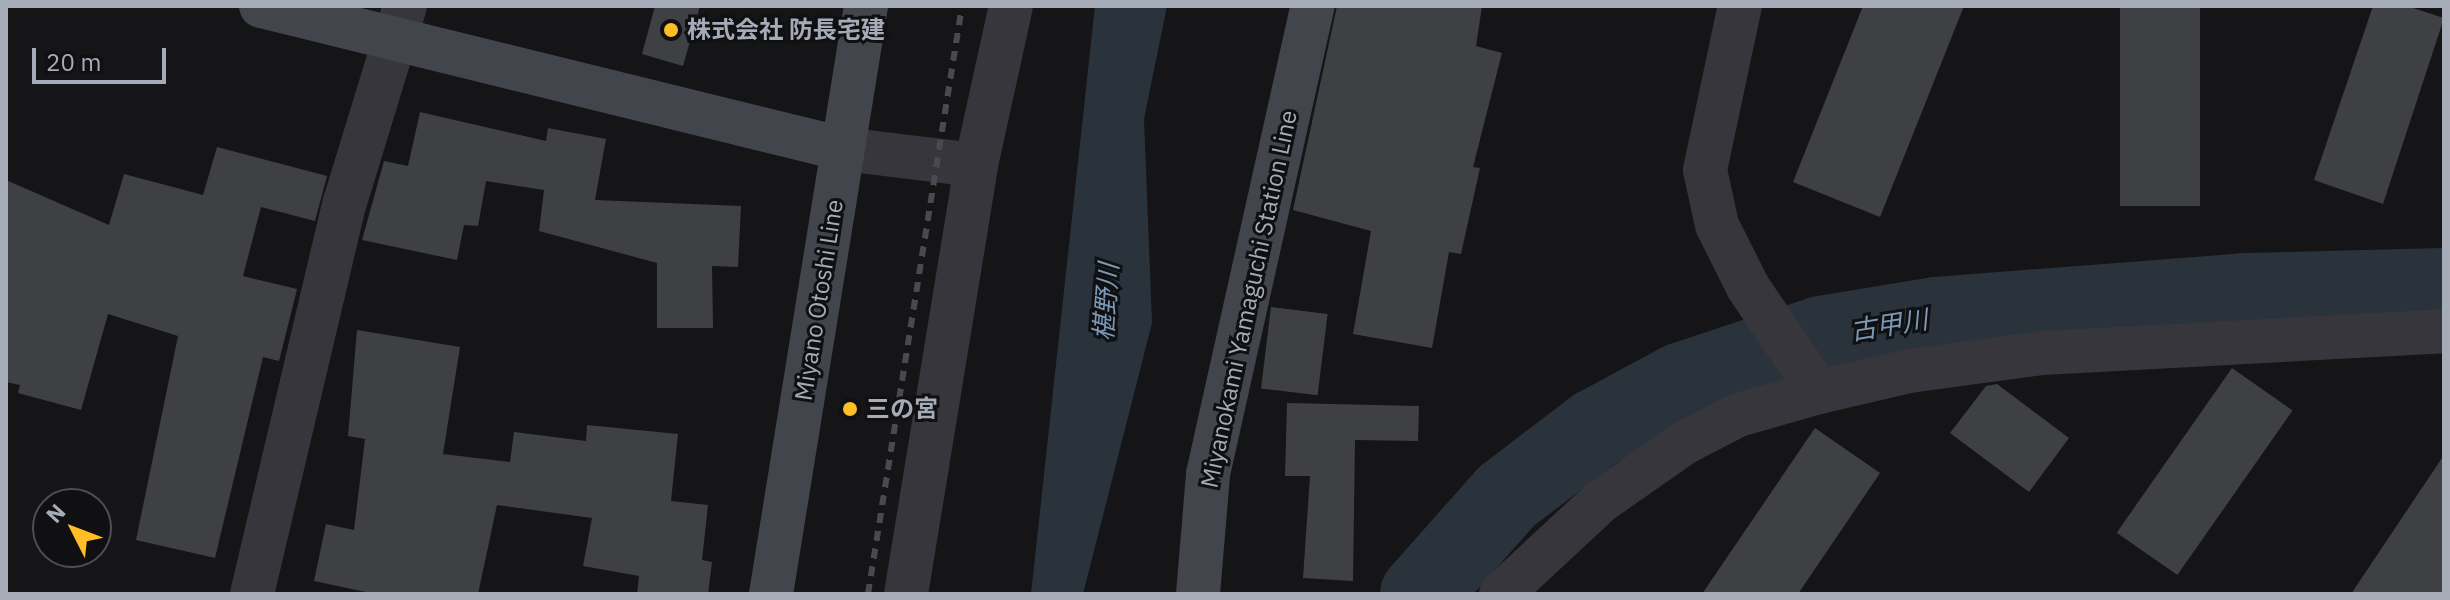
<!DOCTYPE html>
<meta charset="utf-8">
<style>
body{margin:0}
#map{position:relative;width:2450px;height:600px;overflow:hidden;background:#151517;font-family:"IBM Plex Sans","Noto Sans JP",sans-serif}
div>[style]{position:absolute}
.water>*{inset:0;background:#2a333c}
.river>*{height:80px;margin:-40px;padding:0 40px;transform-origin:40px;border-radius:40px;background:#2a333c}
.building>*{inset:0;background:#3f4044;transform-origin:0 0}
.street>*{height:44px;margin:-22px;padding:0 22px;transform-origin:22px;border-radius:22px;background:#36363c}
.secondary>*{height:44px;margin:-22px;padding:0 22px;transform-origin:22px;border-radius:22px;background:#43454c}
.rail>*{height:6px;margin-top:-3px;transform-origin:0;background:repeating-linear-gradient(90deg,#484a51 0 10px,transparent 0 18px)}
.dots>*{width:22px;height:22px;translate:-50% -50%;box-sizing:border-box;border:4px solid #101012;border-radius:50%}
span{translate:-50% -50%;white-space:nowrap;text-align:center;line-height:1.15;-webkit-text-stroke:6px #101012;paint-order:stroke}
.poi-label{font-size:24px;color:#a6abb8;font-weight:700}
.left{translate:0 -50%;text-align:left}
.street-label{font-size:24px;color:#a6abb8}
.water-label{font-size:26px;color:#7a98b6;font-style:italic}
.frame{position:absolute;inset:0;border:8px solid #a6abb8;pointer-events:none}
.north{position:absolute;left:32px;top:488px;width:80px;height:80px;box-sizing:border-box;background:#101012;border:2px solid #4c4e54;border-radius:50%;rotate:312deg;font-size:22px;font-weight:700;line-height:32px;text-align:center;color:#a6abb8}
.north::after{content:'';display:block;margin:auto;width:28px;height:36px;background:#ffbe25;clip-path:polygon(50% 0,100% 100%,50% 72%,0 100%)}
.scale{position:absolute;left:32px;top:48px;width:134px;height:36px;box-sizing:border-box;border:4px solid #a6abb8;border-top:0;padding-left:10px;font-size:24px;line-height:28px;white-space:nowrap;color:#a6abb8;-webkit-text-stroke:6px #101012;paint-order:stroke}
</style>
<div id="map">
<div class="water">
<i style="clip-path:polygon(1095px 6px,1167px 6px,1144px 119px,1152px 323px,1083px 594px,1031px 594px)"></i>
</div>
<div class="river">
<i style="left:1420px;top:594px;width:131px;rotate:-48.4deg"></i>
<i style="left:1507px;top:496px;width:111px;rotate:-37.3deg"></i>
<i style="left:1595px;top:429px;width:97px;rotate:-28.4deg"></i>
<i style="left:1680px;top:383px;width:149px;rotate:-18.4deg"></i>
<i style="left:1821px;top:336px;width:117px;rotate:-9.4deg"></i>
<i style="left:1936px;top:317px;width:313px;rotate:-4.4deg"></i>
<i style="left:2248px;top:293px;width:196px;rotate:-1.5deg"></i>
</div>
<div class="building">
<i style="clip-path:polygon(655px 6px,700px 6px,683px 66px,642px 54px)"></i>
<i style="clip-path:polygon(1337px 6px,1482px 6px,1476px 46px,1502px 53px,1473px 167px,1480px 168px,1461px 254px,1449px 252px,1432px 348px,1353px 334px,1371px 231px,1293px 210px)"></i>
<i style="clip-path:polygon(1863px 6px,1964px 6px,1880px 217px,1793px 182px)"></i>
<i style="left:2120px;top:6px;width:80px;height:200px"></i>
<i style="clip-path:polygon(2373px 6px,2407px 6px,2444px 18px,2383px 204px,2314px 180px)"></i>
<i style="clip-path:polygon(420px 112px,546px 141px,548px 128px,606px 139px,595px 200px,741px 206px,738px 267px,712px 266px,713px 328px,657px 328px,657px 263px,539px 231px,544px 190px,486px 181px,478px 226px,464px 225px,457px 260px,362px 240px,384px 161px,408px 166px)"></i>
<i style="clip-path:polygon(217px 147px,327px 176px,315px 221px,261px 207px,243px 276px,297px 289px,279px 361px,263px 357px,215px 558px,136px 540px,178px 336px,108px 314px,81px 410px,18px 393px,20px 385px,6px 382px,6px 180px,109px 225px,124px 174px,203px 195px)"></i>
<i style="left:1271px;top:307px;width:57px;height:82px;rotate:7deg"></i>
<i style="clip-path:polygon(357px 330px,460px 347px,443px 454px,510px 462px,514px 432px,586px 441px,587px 425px,678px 434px,671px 501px,708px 505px,702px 560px,712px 562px,708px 594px,637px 594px,639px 576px,583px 566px,592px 518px,497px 505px,478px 594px,375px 594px,314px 581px,326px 524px,354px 530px,365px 439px,348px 436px)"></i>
<i style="left:2232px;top:368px;width:74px;height:201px;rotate:35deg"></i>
<i style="clip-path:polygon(1997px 384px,2069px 438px,2029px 492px,1950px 433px,1986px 386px)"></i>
<i style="clip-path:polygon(1287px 403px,1419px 406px,1418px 441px,1355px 440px,1353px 581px,1303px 578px,1310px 476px,1285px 476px)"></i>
<i style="clip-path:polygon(1815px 428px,1880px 473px,1798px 594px,1702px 594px)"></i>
<i style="clip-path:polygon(2444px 455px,2444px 594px,2351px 594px)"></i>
</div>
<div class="street">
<i style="left:843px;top:149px;width:134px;rotate:6.9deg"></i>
<i style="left:976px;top:165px;width:163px;rotate:-77.6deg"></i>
<i style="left:1819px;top:392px;width:92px;rotate:-13.1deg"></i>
<i style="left:1909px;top:371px;width:135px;rotate:-7.7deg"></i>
<i style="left:2043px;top:353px;width:402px;rotate:-3.1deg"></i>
<i style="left:252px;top:594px;width:403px;rotate:-76.7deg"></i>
<i style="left:345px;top:202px;width:205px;rotate:-73deg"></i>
<i style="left:906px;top:594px;width:435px;rotate:-80.7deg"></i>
<i style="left:1501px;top:594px;width:137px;rotate:-42.9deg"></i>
<i style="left:1601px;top:501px;width:101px;rotate:-34.9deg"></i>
<i style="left:1684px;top:443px;width:61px;rotate:-27.4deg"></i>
<i style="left:1738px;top:415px;width:84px;rotate:-15.9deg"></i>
<i style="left:1819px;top:392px;width:127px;rotate:-124.1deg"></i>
<i style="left:1748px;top:287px;width:69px;rotate:-116.6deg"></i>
<i style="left:1717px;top:225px;width:56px;rotate:-102.3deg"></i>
<i style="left:1705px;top:170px;width:168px;rotate:-78deg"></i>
</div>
<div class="secondary">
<i style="left:261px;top:6px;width:599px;rotate:13.8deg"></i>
<i style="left:771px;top:594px;width:596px;rotate:-80.82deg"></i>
<i style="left:1198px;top:594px;width:120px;rotate:-85.2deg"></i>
<i style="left:1208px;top:474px;width:480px;rotate:-77.4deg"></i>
</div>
<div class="rail">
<i style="left:868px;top:594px;width:595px;rotate:-80.92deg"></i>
</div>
<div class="dots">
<i style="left:671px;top:30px;background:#ffbe25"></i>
<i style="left:850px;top:409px;background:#ffbe25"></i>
</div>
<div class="poi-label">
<span class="left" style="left:687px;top:30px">株式会社 防長宅建</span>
<span class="left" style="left:866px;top:409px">三の宮</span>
</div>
<div class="street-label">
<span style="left:1249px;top:299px;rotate:-78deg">Miyanokami Yamaguchi Station Line</span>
<span style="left:819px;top:300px;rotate:-81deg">Miyano Otoshi Line</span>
</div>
<div class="water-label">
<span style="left:1106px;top:302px;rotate:-86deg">椹野川</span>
<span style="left:1889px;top:325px;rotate:-9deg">古甲川</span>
</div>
<div class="frame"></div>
<div class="north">N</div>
<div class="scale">20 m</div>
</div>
